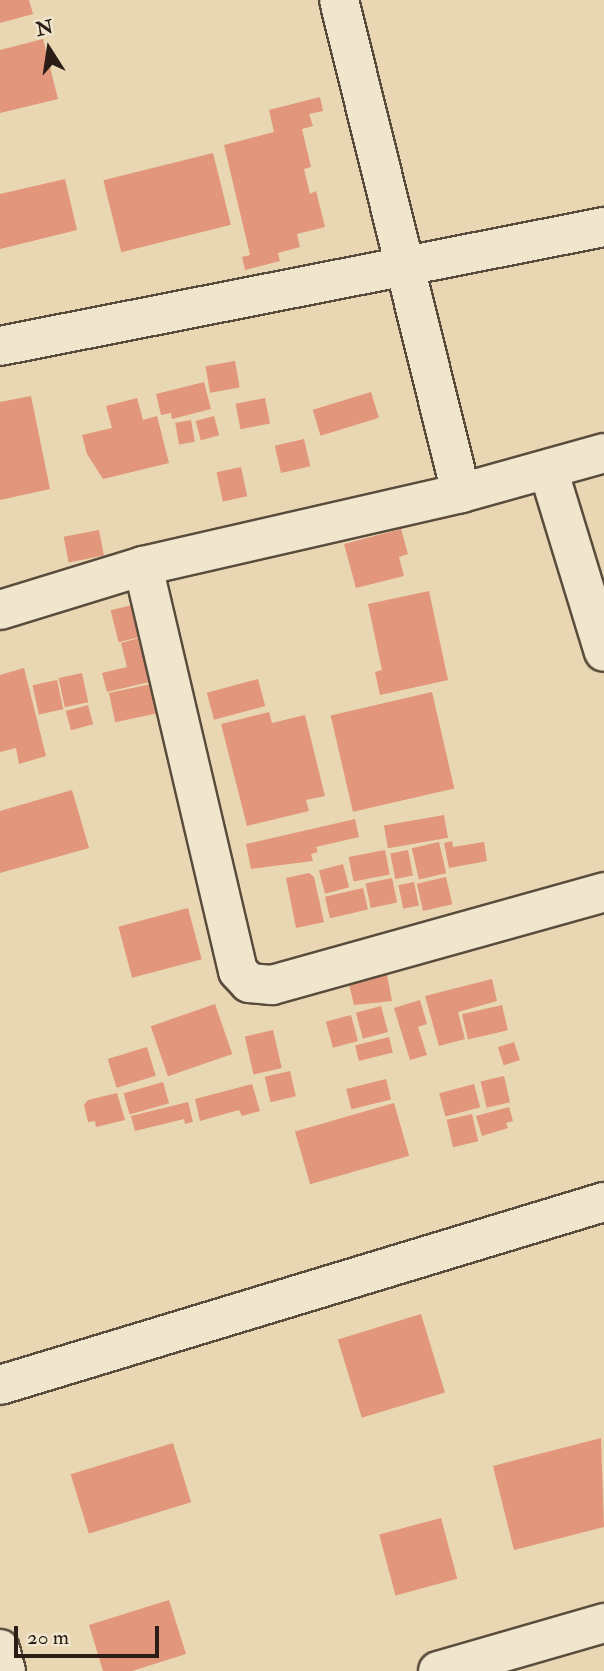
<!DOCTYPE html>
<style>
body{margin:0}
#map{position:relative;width:604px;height:1671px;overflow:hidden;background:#e8d7b2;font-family:"IM FELL Double Pica",serif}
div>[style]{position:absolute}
.building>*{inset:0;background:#e2967b;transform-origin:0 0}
.roads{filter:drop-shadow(2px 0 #5a4c3d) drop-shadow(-2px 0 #5a4c3d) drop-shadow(0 2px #5a4c3d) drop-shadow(0 -2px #5a4c3d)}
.street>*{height:38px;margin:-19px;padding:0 19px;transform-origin:19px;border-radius:19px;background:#f0e5cd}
.secondary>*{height:38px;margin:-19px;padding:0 19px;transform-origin:19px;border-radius:19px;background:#f0e5cd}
span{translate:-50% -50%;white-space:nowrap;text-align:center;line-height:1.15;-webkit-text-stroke:6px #f0e5cd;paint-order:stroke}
.north{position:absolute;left:14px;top:14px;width:70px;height:70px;-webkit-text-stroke:5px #f0e5cd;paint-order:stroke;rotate:348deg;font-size:19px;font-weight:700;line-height:28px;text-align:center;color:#2b1e16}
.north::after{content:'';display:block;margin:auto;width:24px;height:32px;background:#2b1e16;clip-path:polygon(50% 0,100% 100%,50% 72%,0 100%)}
.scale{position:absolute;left:14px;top:1626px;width:145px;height:32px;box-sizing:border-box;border:4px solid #2b1e16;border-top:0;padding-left:9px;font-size:21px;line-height:24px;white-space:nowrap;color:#2b1e16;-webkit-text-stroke:5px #f0e5cd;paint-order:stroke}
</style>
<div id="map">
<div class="building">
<i style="clip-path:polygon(0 0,29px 0,33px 14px,0 23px)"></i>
<i style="clip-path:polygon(43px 39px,58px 99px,0 113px,0 50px)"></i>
<i style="clip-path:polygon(320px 97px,323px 111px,309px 114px,313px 126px,302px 129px,311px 167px,304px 169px,310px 194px,316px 191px,325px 227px,297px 234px,300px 247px,278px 253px,280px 261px,245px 270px,242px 257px,250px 255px,224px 145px,274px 132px,269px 110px)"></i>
<i style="left:213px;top:153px;width:74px;height:113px;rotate:76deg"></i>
<i style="clip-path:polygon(65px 179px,77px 230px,0 249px,0 194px)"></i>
<i style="left:235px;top:361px;width:27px;height:30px;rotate:80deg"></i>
<i style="clip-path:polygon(204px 382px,211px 409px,172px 419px,171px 413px,161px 415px,156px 394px)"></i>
<i style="left:371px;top:392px;width:27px;height:61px;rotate:73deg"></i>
<i style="clip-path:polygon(31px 396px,50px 489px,0 500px,0 402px)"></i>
<i style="clip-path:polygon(137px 398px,143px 420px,157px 416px,169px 463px,103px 479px,87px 454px,82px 435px,112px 428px,106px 406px)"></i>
<i style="left:265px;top:398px;width:26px;height:30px;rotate:79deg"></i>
<i style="left:214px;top:416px;width:20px;height:19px;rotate:75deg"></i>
<i style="left:191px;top:420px;width:22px;height:16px;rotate:80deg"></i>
<i style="left:304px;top:439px;width:28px;height:30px;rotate:77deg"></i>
<i style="left:241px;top:467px;width:30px;height:25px;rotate:78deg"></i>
<i style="clip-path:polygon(401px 529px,408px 554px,399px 557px,404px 576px,356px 588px,344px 544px)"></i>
<i style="left:99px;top:530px;width:26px;height:36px;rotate:79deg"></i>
<i style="clip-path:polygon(429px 591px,448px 680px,380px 695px,375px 672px,382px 670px,368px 604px)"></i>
<i style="left:132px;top:605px;width:33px;height:22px;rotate:76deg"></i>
<i style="clip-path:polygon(139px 638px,149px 682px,107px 692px,102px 673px,127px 667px,121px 643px)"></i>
<i style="clip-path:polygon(24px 668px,46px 756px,19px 764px,16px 748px,0 752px,0 675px)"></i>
<i style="left:82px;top:673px;width:30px;height:24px;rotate:78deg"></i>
<i style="left:258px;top:679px;width:28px;height:53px;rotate:75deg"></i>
<i style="left:57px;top:680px;width:30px;height:25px;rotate:78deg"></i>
<i style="left:151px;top:684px;width:30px;height:43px;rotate:78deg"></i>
<i style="left:432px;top:692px;width:99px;height:104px;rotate:77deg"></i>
<i style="left:88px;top:705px;width:20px;height:23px;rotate:75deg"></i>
<i style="clip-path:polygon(269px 712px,272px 723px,305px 715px,325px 796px,306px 800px,309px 811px,247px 826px,221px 724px)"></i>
<i style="clip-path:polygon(72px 790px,89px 848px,0 873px,0 811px)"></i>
<i style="left:444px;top:815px;width:23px;height:61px;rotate:80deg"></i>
<i style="clip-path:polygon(355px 819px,359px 837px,316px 847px,318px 852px,311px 854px,313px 861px,251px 869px,246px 844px)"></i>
<i style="clip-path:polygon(452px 841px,453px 847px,484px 842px,487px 861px,449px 868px,444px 843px)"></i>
<i style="left:439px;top:842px;width:32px;height:28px;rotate:77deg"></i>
<i style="left:385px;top:850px;width:25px;height:37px;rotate:79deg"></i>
<i style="left:408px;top:850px;width:26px;height:18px;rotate:79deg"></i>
<i style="left:343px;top:864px;width:24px;height:25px;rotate:75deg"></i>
<i style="clip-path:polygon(309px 873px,314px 877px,324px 922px,296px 928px,286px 878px)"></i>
<i style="left:446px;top:877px;width:28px;height:30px;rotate:77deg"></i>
<i style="left:392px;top:878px;width:25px;height:27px;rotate:78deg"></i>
<i style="left:414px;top:882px;width:24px;height:16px;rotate:78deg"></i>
<i style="left:363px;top:888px;width:22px;height:39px;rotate:77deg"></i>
<i style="left:188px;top:908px;width:53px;height:72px;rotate:75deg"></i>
<i style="clip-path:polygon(387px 975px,392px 1001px,354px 1005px,349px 984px)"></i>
<i style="clip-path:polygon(492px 979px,497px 1001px,458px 1012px,465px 1039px,439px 1046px,425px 996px)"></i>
<i style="clip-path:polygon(420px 1000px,427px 1024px,418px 1027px,427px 1055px,410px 1060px,394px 1008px)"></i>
<i style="left:215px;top:1004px;width:53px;height:68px;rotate:71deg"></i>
<i style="left:502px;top:1005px;width:26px;height:41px;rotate:77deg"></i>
<i style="left:381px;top:1006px;width:27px;height:26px;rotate:75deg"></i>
<i style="left:351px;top:1015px;width:27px;height:26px;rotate:75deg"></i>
<i style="left:273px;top:1030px;width:39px;height:29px;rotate:77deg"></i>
<i style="left:389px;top:1037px;width:16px;height:35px;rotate:76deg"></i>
<i style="left:514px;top:1042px;width:19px;height:17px;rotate:72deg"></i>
<i style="left:147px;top:1047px;width:30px;height:41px;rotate:73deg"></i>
<i style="left:290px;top:1071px;width:26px;height:26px;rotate:77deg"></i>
<i style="left:504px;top:1076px;width:27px;height:24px;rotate:77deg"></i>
<i style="left:386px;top:1079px;width:21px;height:41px;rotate:76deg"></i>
<i style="left:163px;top:1082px;width:22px;height:41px;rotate:74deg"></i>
<i style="clip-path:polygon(252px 1084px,260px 1111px,242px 1116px,239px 1110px,200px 1121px,195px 1099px)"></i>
<i style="left:474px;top:1084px;width:24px;height:36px;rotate:75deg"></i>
<i style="clip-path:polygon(117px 1093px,125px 1120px,96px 1127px,95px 1121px,88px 1122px,84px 1105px,88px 1100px)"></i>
<i style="clip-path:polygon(188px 1102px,193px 1122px,185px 1124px,184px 1119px,135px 1131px,131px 1116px)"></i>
<i style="left:394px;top:1103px;width:55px;height:103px;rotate:74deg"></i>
<i style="clip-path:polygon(509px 1107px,513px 1121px,506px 1123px,508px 1128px,482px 1136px,476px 1116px)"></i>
<i style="left:472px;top:1114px;width:28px;height:26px;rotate:77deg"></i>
<i style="left:421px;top:1314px;width:82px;height:87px;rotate:73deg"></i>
<i style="clip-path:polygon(601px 1438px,604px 1527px,514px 1550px,493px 1466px)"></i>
<i style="left:173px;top:1443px;width:62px;height:107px;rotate:73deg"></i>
<i style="left:441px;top:1518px;width:63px;height:64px;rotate:75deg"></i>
<i style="clip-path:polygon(169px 1600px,186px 1654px,132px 1671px,103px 1671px,89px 1625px)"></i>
</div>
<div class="roads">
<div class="street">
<i style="left:339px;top:0;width:508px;rotate:76.1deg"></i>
<i style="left:0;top:346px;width:616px;rotate:-11.15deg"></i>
<i style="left:548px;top:469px;width:191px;rotate:73deg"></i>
<i style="left:143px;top:566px;width:416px;rotate:76.8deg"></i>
<i style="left:238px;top:971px;width:16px;rotate:47deg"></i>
<i style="left:249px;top:983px;width:23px;rotate:5deg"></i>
<i style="left:272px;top:985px;width:345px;rotate:-15.6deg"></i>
<i style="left:0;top:610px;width:150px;rotate:-17.1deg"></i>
<i style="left:143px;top:566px;width:326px;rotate:-12.9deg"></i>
<i style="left:461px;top:493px;width:148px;rotate:-15.6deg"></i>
<i style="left:0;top:1385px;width:631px;rotate:-16.86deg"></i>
<i style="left:438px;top:1671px;width:173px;rotate:-16.1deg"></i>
</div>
<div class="secondary">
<i style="left:0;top:1649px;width:23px;rotate:75deg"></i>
</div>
</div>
<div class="north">N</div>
<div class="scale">20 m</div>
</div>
